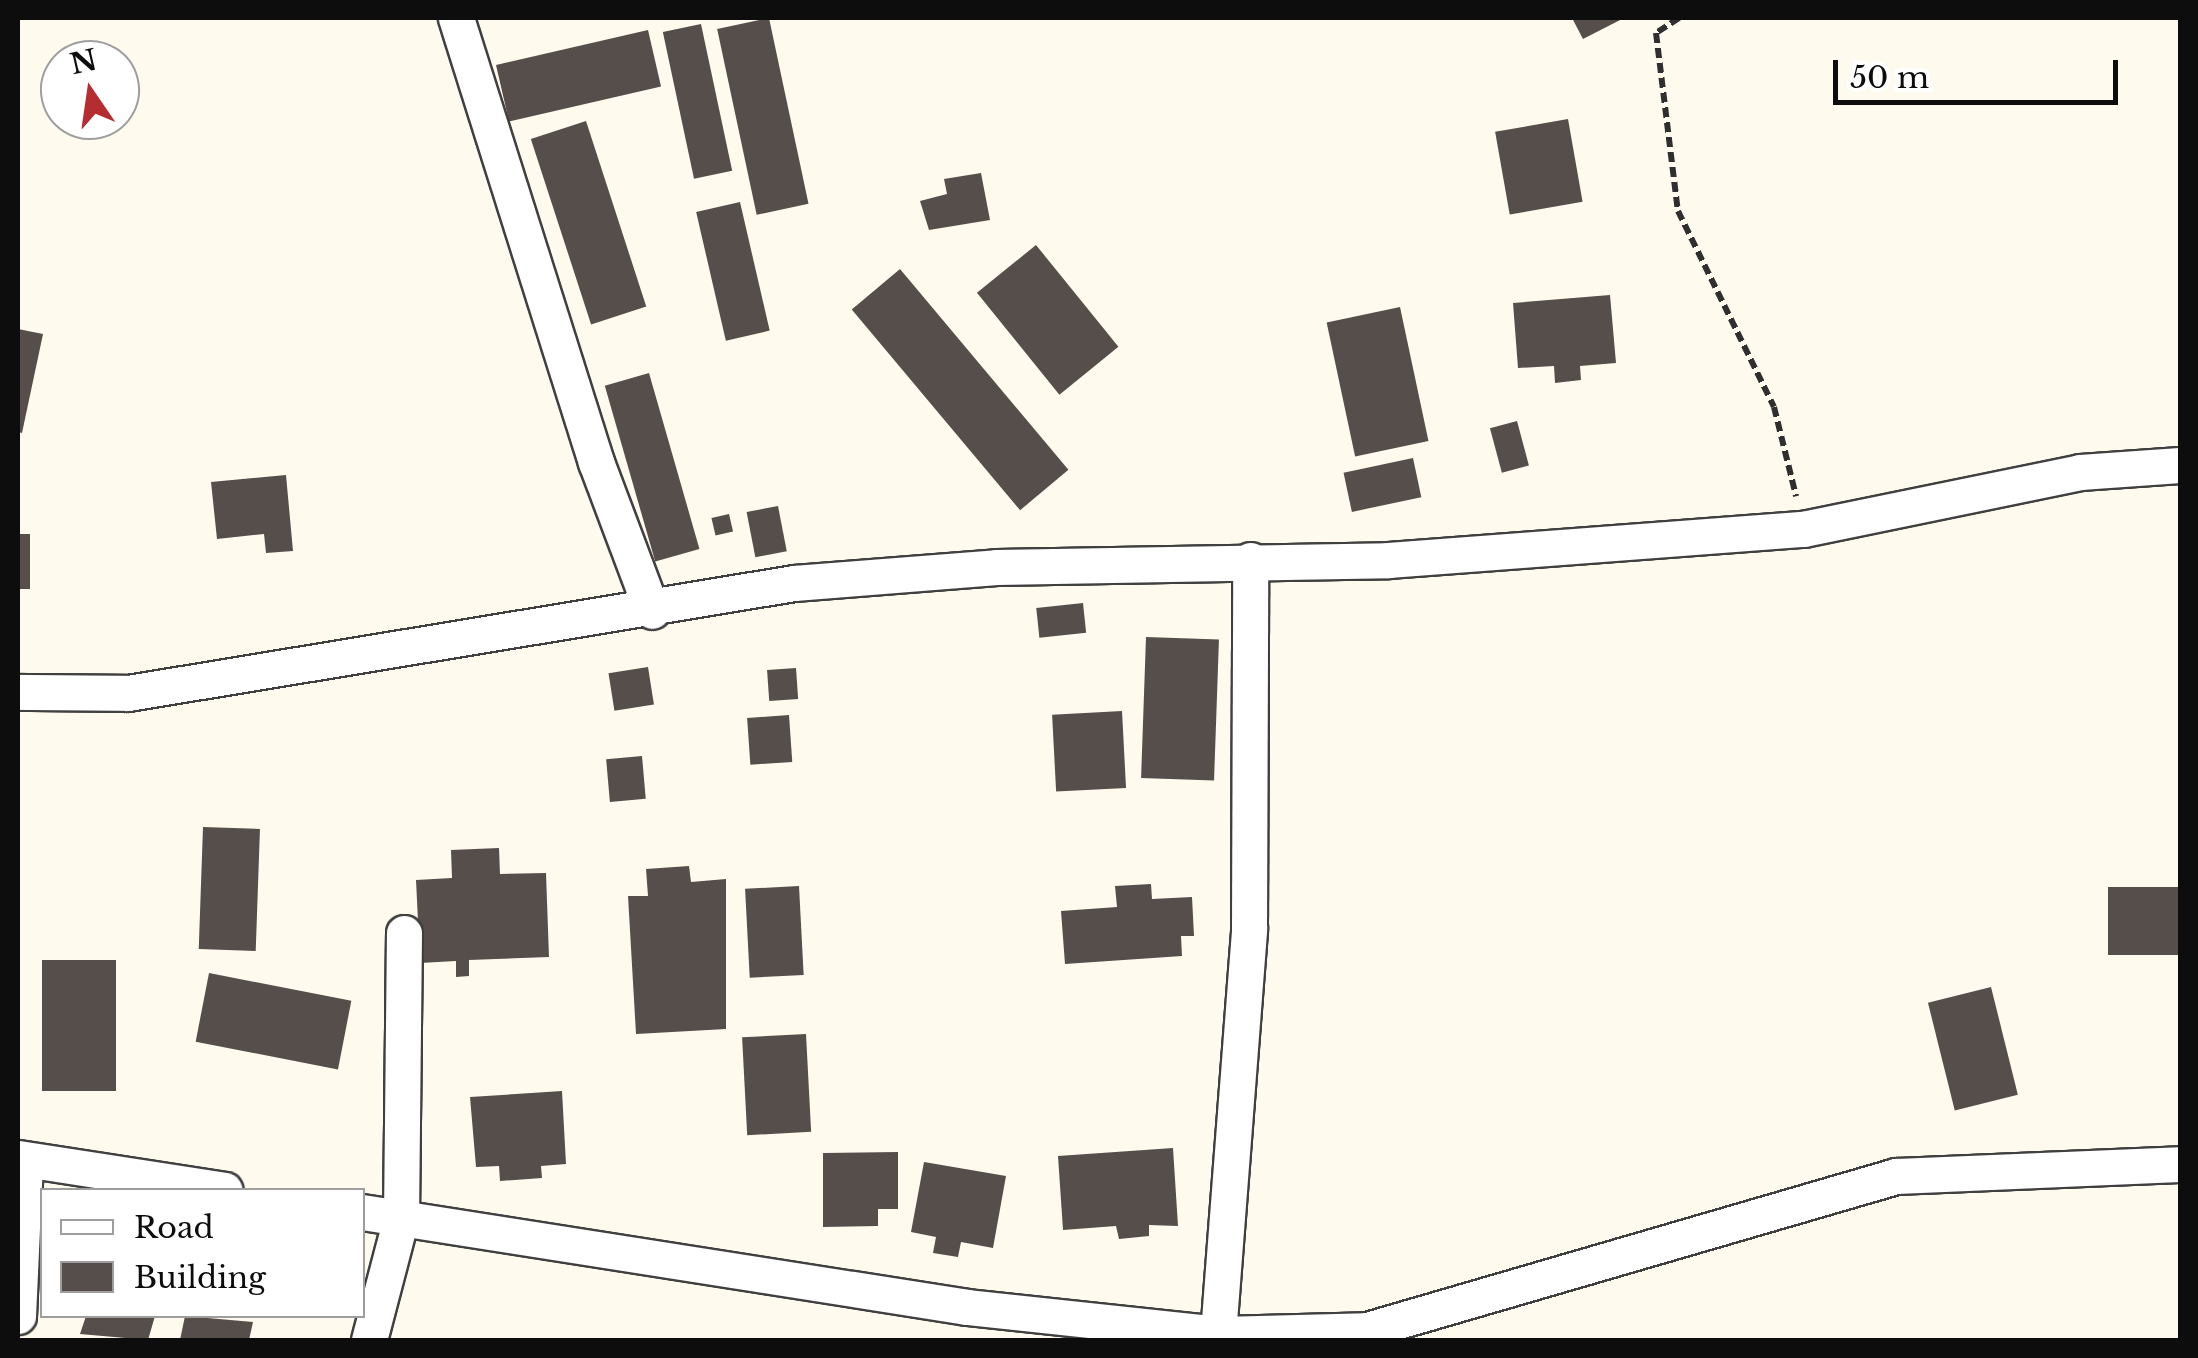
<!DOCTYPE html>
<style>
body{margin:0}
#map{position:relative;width:2198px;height:1358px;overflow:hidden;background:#fefbee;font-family:"Libre Baskerville",serif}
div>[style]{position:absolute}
.building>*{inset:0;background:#554e4a;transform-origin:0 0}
.path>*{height:6px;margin-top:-3px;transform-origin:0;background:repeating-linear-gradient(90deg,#2f2f2f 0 10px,transparent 0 15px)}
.roads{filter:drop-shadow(2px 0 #404040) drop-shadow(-2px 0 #404040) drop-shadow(0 2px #404040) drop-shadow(0 -2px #404040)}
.street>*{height:35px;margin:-17.5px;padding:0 17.5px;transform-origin:17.5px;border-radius:17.5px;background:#fff}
span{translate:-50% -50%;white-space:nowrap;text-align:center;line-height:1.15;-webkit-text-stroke:10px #fff;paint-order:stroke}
.frame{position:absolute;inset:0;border:20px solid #0d0d0d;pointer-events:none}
.legend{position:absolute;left:40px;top:1188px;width:325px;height:130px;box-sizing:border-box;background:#fff;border:2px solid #9e9e9e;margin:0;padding:12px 18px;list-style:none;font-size:30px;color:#0d0d0d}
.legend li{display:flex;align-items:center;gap:20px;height:50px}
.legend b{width:50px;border:2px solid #9e9e9e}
.north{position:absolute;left:40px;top:40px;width:100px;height:100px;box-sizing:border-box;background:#fff;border:2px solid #9e9e9e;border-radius:50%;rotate:347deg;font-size:28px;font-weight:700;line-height:40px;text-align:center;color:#0d0d0d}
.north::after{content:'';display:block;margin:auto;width:35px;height:45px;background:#b52d31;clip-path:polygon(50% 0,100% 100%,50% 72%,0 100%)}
.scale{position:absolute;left:1833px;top:60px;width:285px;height:45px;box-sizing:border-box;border:5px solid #0d0d0d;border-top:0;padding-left:12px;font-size:30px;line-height:35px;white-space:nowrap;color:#0d0d0d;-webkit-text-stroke:8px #fff;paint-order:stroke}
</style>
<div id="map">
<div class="building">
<i style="left:769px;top:18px;width:190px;height:53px;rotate:78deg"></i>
<i style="clip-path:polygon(1572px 18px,1624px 18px,1583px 39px)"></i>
<i style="left:701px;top:24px;width:150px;height:39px;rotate:78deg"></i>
<i style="left:648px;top:30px;width:58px;height:156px;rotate:77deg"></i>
<i style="left:1568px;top:119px;width:84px;height:74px;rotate:80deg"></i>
<i style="left:586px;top:121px;width:195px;height:58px;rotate:72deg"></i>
<i style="clip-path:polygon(981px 173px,990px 220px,929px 230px,920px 201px,947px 194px,944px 179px)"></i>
<i style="left:740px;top:202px;width:132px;height:45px;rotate:77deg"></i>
<i style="left:1036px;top:245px;width:131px;height:76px;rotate:51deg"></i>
<i style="left:900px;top:269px;width:262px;height:63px;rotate:50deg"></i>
<i style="clip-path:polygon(1610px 295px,1616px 363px,1580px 366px,1581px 380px,1555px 383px,1554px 366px,1518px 368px,1513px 303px)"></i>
<i style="left:1400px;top:307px;width:137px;height:75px;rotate:78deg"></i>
<i style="clip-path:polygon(18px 329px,43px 334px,22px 433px,18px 432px)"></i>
<i style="left:649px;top:373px;width:183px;height:46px;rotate:74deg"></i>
<i style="left:1517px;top:421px;width:46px;height:28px;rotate:75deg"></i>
<i style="left:1413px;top:458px;width:40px;height:71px;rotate:78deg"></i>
<i style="clip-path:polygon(286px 475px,293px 551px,266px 553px,264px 534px,217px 539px,211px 482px)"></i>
<i style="left:778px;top:506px;width:46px;height:32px;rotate:79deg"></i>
<i style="left:729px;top:514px;width:18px;height:18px;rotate:77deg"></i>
<i style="left:18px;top:534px;width:12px;height:55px"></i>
<i style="left:1083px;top:603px;width:30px;height:47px;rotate:84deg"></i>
<i style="left:1146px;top:637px;width:73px;height:141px;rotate:2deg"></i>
<i style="left:648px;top:667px;width:38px;height:40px;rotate:81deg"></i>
<i style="left:796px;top:668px;width:31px;height:29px;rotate:86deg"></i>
<i style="left:1122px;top:711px;width:77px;height:70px;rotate:87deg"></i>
<i style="left:789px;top:715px;width:47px;height:42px;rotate:86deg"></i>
<i style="left:642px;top:756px;width:43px;height:36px;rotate:85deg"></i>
<i style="left:203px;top:827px;width:57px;height:122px;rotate:2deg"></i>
<i style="clip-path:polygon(499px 848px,500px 874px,546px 873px,549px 957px,469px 960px,469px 976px,456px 977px,456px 961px,420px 963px,416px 880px,452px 878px,451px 850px)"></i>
<i style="clip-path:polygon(689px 866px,691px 882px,726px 879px,726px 1029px,636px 1034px,628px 896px,648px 896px,646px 869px)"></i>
<i style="clip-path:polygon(1151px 884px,1152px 899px,1192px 897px,1194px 936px,1181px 936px,1182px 956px,1065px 964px,1061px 911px,1117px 907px,1115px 886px)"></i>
<i style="left:799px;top:886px;width:89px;height:54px;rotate:87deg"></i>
<i style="left:2180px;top:887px;width:68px;height:72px;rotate:90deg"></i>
<i style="left:116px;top:960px;width:131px;height:74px;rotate:90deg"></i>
<i style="left:209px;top:973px;width:145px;height:70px;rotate:11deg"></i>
<i style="left:1991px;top:987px;width:111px;height:65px;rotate:76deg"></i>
<i style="left:806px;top:1034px;width:98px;height:64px;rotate:87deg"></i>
<i style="clip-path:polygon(562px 1091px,566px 1164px,541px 1166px,542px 1178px,500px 1181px,499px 1166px,476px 1167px,470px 1097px)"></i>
<i style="clip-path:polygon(1173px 1148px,1178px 1226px,1149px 1225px,1149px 1236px,1119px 1239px,1116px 1226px,1063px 1230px,1058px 1156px)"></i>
<i style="clip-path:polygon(898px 1152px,898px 1209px,878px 1209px,878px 1226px,823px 1227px,823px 1153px)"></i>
<i style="clip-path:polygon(924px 1162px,1006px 1176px,993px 1248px,961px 1242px,958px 1257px,933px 1253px,936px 1237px,911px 1232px)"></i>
<i style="clip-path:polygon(86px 1316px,155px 1316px,148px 1340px,80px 1334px)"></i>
<i style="clip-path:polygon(185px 1316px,253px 1322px,249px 1340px,180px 1340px)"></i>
</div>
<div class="path">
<i style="left:1679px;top:18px;width:27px;rotate:147deg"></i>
<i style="left:1656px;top:33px;width:179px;rotate:83deg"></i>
<i style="left:1678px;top:211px;width:218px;rotate:63.9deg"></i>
<i style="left:1774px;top:407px;width:92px;rotate:76.1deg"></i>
</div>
<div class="roads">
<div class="street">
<i style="left:456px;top:18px;width:466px;rotate:72.5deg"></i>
<i style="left:596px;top:462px;width:159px;rotate:69.4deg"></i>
<i style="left:18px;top:692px;width:110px;rotate:0.5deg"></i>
<i style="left:128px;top:693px;width:675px;rotate:-9.38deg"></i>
<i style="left:794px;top:583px;width:203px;rotate:-4.5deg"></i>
<i style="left:996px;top:567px;width:393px;rotate:-1deg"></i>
<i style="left:1389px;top:560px;width:415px;rotate:-4.3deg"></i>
<i style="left:1803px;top:529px;width:283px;rotate:-11.6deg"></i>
<i style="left:2080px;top:472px;width:100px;rotate:-4deg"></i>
<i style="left:18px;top:1158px;width:209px;rotate:8.8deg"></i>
<i style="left:362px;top:1212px;width:612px;rotate:8.92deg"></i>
<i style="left:967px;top:1307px;width:252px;rotate:6.1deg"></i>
<i style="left:1218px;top:1334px;width:406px;rotate:-85.6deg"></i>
<i style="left:1249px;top:929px;width:369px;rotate:-89.8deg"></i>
<i style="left:18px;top:1316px;width:156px;rotate:-87.4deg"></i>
<i style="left:1218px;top:1334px;width:149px;rotate:-1.5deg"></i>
<i style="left:1367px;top:1330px;width:551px;rotate:-16.23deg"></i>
<i style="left:1896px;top:1176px;width:284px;rotate:-2.4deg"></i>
<i style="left:369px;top:1340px;width:126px;rotate:-75.3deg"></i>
<i style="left:401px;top:1218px;width:285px;rotate:-89.4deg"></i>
</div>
</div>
<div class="frame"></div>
<ul class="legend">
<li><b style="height:12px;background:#fff"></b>Road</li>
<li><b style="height:28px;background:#554e4a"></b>Building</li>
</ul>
<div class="north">N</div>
<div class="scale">50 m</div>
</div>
